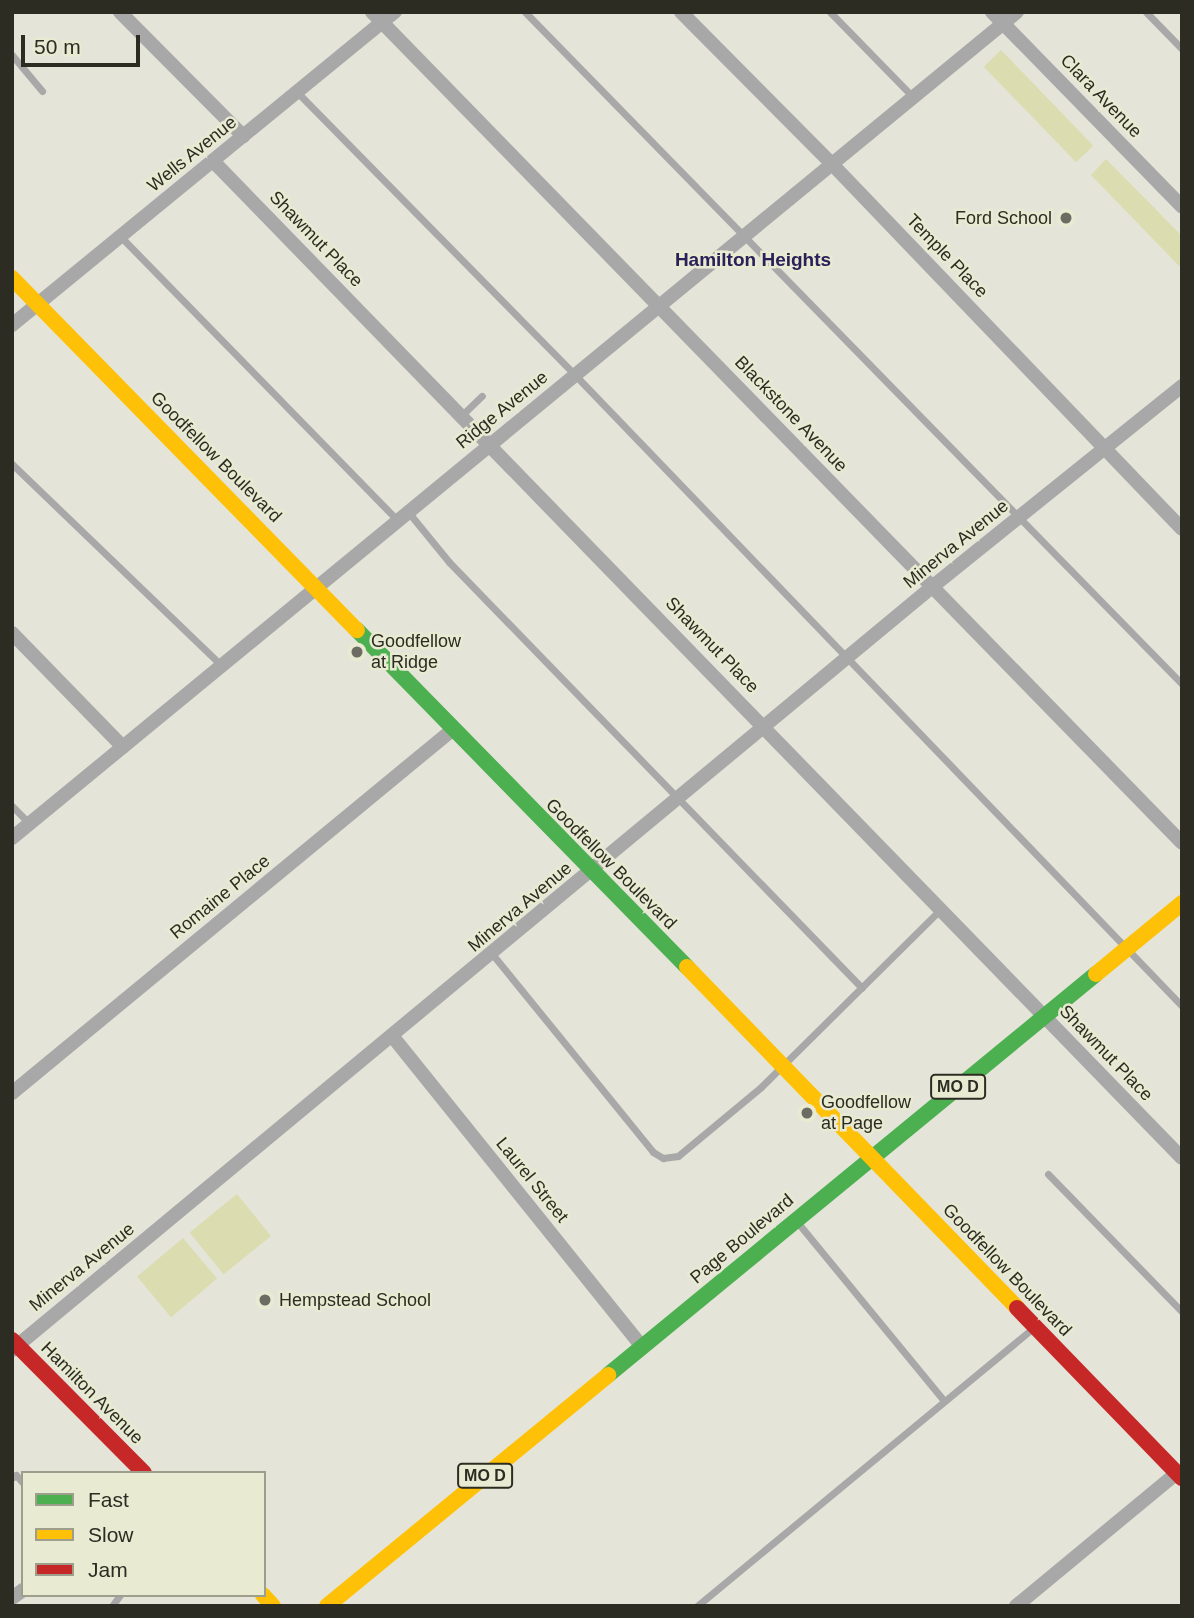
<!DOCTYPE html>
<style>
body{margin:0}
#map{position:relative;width:1194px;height:1618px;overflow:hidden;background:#e4e4d8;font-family:Helvetica,sans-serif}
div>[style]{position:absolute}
.green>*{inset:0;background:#dbddb0;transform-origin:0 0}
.lane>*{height:7px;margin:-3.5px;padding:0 3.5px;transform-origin:3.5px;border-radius:3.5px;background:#a8a8a8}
.street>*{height:14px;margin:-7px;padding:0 7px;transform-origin:7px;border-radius:7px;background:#a8a8a8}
.fast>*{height:16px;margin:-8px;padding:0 8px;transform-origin:8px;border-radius:8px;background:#4caf50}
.slow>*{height:16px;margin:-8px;padding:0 8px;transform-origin:8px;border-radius:8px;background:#ffc107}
.jam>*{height:16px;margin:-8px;padding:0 8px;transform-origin:8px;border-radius:8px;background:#c62828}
.dots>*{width:19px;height:19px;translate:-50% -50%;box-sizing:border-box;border:4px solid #e8ead2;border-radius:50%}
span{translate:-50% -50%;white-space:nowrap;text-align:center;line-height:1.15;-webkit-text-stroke:5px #e8ead2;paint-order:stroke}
.shield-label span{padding:2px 5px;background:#e8ead2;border:2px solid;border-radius:5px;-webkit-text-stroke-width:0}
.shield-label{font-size:16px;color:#2c2c23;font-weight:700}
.street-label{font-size:18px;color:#2c2c23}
.poi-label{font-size:18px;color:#2c2c23}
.right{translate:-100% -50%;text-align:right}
.left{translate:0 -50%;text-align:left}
.neighbourhood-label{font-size:19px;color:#2a205a;font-weight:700}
.frame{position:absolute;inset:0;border:14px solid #2c2c23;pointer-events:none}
.legend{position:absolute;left:21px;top:1471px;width:245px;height:126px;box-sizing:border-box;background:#e8ead2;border:2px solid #9d9e8c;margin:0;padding:9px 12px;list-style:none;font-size:21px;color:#2c2c23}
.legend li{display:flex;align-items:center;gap:14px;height:35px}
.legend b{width:35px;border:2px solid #9d9e8c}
.scale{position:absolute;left:21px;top:35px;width:119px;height:32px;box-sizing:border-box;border:4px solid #2c2c23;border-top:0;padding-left:9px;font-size:21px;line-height:24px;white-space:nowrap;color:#2c2c23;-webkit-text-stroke:5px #e8ead2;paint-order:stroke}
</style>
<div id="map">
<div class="green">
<i style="left:1001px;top:50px;width:133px;height:24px;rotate:46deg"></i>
<i style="clip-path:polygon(1106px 159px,1182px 236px,1182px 269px,1091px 175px)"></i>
<i style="left:237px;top:1194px;width:54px;height:61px;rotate:51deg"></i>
<i style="left:183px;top:1238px;width:53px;height:60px;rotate:50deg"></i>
</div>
<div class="lane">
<i style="left:525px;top:12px;width:940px;rotate:45.65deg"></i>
<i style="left:830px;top:12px;width:119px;rotate:45.7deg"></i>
<i style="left:1146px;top:12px;width:52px;rotate:45.8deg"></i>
<i style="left:12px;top:55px;width:47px;rotate:50.2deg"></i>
<i style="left:297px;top:92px;width:397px;rotate:45.5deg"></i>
<i style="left:575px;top:375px;width:876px;rotate:46.11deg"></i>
<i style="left:121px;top:237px;width:397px;rotate:45.7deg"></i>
<i style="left:461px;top:416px;width:29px;rotate:-44deg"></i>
<i style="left:12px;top:464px;width:290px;rotate:43.9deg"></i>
<i style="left:409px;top:513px;width:63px;rotate:50.8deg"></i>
<i style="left:449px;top:562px;width:593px;rotate:45.89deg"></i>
<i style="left:12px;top:806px;width:25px;rotate:45deg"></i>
<i style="left:493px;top:955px;width:254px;rotate:50.9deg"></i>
<i style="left:653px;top:1152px;width:12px;rotate:31deg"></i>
<i style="left:663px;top:1158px;width:15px;rotate:-8deg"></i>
<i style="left:678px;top:1156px;width:108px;rotate:-39.7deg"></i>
<i style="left:761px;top:1087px;width:253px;rotate:-44.7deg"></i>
<i style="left:1048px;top:1174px;width:192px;rotate:45.8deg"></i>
<i style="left:798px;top:1223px;width:230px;rotate:50.6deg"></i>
<i style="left:12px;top:1478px;width:5px;rotate:-37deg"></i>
<i style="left:16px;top:1475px;width:11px;rotate:49deg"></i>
<i style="left:112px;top:1606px;width:14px;rotate:-54deg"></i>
<i style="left:697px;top:1606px;width:436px;rotate:-39.6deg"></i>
</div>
<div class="street">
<i style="left:120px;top:12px;width:175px;rotate:45.2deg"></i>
<i style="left:372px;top:12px;width:1160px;rotate:45.73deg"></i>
<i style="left:681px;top:12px;width:213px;rotate:45.2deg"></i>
<i style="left:831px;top:163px;width:507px;rotate:46.2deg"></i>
<i style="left:992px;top:12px;width:272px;rotate:45.7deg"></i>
<i style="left:213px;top:161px;width:1390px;rotate:45.82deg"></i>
<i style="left:12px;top:325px;width:495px;rotate:-39.3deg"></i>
<i style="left:12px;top:633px;width:159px;rotate:45.8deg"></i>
<i style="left:12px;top:838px;width:1301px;rotate:-39.42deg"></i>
<i style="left:393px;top:1037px;width:398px;rotate:51.2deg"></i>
<i style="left:12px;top:1093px;width:570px;rotate:-39.52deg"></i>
<i style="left:12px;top:1350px;width:1195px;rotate:-39.67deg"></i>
<i style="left:932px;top:587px;width:321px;rotate:-38.8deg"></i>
<i style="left:12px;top:1598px;width:14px;rotate:-36deg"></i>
<i style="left:1016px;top:1606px;width:209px;rotate:-39.6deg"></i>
</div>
<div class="fast">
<i style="left:357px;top:630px;width:472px;rotate:45.6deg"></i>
<i style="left:608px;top:1375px;width:632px;rotate:-39.41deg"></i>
</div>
<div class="slow">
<i style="left:12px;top:278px;width:493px;rotate:45.6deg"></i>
<i style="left:687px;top:967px;width:475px;rotate:45.9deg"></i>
<i style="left:1096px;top:974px;width:112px;rotate:-39.5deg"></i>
<i style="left:263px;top:1595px;width:15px;rotate:48deg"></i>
<i style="left:327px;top:1606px;width:364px;rotate:-39.4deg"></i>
</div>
<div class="jam">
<i style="left:1017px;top:1308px;width:237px;rotate:45.9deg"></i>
<i style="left:12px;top:1340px;width:187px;rotate:45.2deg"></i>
</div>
<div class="dots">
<i style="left:1066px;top:218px;background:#6c6c62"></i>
<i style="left:357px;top:652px;background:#6c6c62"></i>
<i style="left:807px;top:1113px;background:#6c6c62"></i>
<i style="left:265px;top:1300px;background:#6c6c62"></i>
</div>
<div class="shield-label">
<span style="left:958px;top:1087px">MO D</span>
<span style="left:485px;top:1476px">MO D</span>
</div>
<div class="street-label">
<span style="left:1101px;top:96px;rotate:46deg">Clara Avenue</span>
<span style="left:192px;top:154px;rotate:-39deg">Wells Avenue</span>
<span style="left:316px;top:239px;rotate:46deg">Shawmut Place</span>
<span style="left:947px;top:256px;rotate:46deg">Temple Place</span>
<span style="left:502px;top:410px;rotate:-39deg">Ridge Avenue</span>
<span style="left:791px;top:414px;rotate:46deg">Blackstone Avenue</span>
<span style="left:216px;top:457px;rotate:45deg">Goodfellow Boulevard</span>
<span style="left:956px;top:544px;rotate:-39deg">Minerva Avenue</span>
<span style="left:712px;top:645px;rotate:46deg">Shawmut Place</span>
<span style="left:611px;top:864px;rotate:45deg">Goodfellow Boulevard</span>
<span style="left:220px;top:897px;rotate:-39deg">Romaine Place</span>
<span style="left:520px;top:907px;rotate:-40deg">Minerva Avenue</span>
<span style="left:1106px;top:1053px;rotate:46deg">Shawmut Place</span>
<span style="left:532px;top:1180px;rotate:51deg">Laurel Street</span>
<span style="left:742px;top:1239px;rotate:-40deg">Page Boulevard</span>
<span style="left:82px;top:1267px;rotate:-39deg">Minerva Avenue</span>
<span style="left:1007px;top:1270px;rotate:46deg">Goodfellow Boulevard</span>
<span style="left:92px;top:1393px;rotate:45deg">Hamilton Avenue</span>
</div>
<div class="poi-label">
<span class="right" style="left:1052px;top:218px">Ford School</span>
<span class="left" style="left:371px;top:652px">Goodfellow<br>at Ridge</span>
<span class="left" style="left:821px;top:1113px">Goodfellow<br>at Page</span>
<span class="left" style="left:279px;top:1300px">Hempstead School</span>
</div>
<div class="neighbourhood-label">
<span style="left:753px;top:260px">Hamilton Heights</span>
</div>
<div class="frame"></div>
<ul class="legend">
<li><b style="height:9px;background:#4caf50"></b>Fast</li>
<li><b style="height:9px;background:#ffc107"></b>Slow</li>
<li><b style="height:9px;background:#c62828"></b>Jam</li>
</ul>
<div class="scale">50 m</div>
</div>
